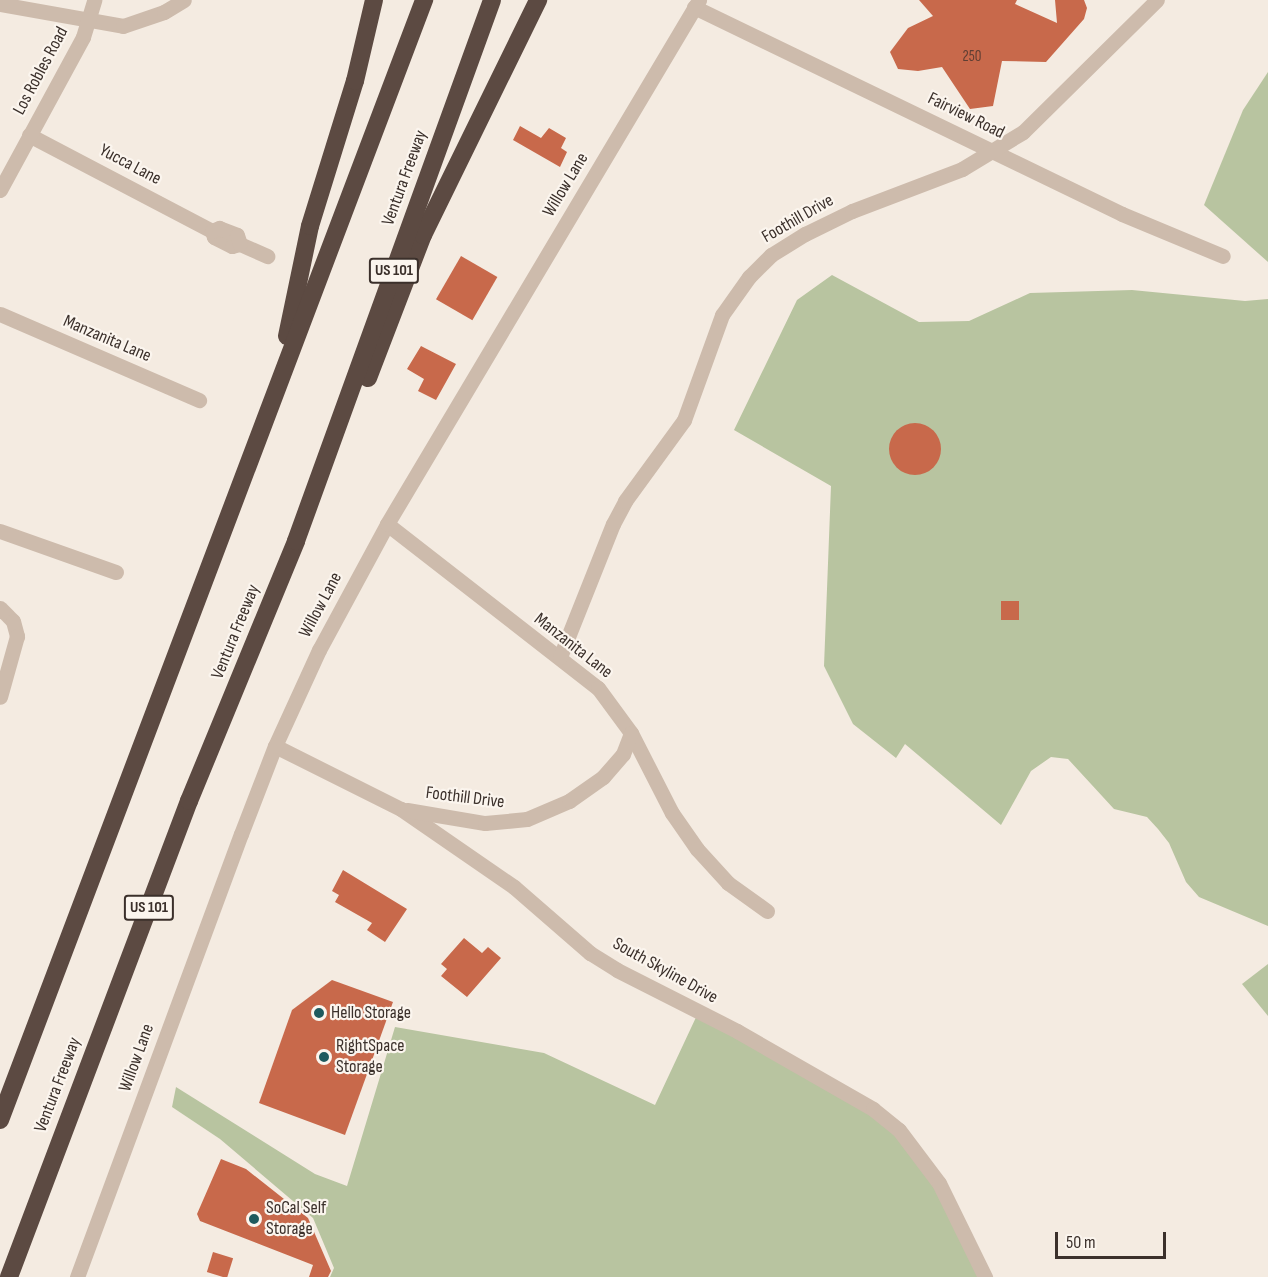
<!DOCTYPE html>
<style>
body{margin:0}
#map{position:relative;width:1268px;height:1277px;overflow:hidden;background:#f4ebe1;font-family:"Sofia Sans Condensed",sans-serif}
div>[style]{position:absolute}
.green>*{inset:0;background:#b8c4a0}
.building>*{inset:0;background:#c8694b;transform-origin:0 0}
.round{border-radius:50%}
.minor>*{height:15px;margin:-7.5px;padding:0 7.5px;transform-origin:7.5px;border-radius:7.5px;background:#cdbbac}
.highway>*{height:18px;margin:-9px;padding:0 9px;transform-origin:9px;border-radius:9px;background:#5c4a42}
.dots>*{width:16px;height:16px;translate:-50% -50%;box-sizing:border-box;border:3px solid #fbf5ee;border-radius:50%}
span{translate:-50% -50%;white-space:nowrap;text-align:center;line-height:1.15;-webkit-text-stroke:4.5px #fbf5ee;paint-order:stroke}
.number-label{font-size:15px;color:#5e3e33}
.number-label span{-webkit-text-stroke-width:0}
.shield-label span{padding:2px 4px;background:#fbf5ee;border:2px solid;border-radius:4px;-webkit-text-stroke-width:0}
.shield-label{font-size:16px;color:#3b302b;font-weight:700}
.street-label{font-size:18px;color:#3b302b}
.poi-label{font-size:18px;color:#3b302b}
.left{translate:0 -50%;text-align:left}
.scale{position:absolute;left:1055px;top:1232px;width:111px;height:27px;box-sizing:border-box;border:3px solid #3b302b;border-top:0;padding-left:8px;font-size:18px;line-height:21px;white-space:nowrap;color:#3b302b;-webkit-text-stroke:4px #fbf5ee;paint-order:stroke}
</style>
<div id="map">
<div class="green">
<i style="clip-path:polygon(1268px 72px,1268px 262px,1204px 205px,1243px 110px)"></i>
<i style="clip-path:polygon(832px 275px,919px 322px,969px 321px,1030px 293px,1132px 290px,1245px 301px,1268px 299px,1268px 926px,1199px 897px,1186px 882px,1169px 843px,1158px 829px,1147px 817px,1114px 809px,1068px 759px,1051px 757px,1031px 771px,1001px 825px,905px 744px,896px 758px,853px 724px,824px 666px,831px 486px,734px 430px,797px 300px)"></i>
<i style="clip-path:polygon(1268px 964px,1268px 1016px,1242px 984px)"></i>
<i style="clip-path:polygon(698px 1013px,828px 1081px,919px 1154px,985px 1277px,330px 1277px,334px 1268px,313px 1218px,220px 1139px,172px 1107px,176px 1087px,315px 1174px,347px 1186px,395px 1027px,544px 1053px,655px 1105px)"></i>
</div>
<div class="building">
<i style="clip-path:polygon(919px 0,1017px 0,1015px 4px,1057px 23px,1055px 0,1084px 0,1087px 8px,1084px 19px,1046px 62px,1002px 61px,993px 106px,970px 109px,942px 67px,918px 71px,898px 69px,890px 52px,908px 28px,933px 16px)"></i>
<i style="clip-path:polygon(520px 126px,541px 138px,549px 128px,566px 138px,561px 148px,567px 152px,560px 167px,513px 140px)"></i>
<i style="left:461px;top:256px;width:42px;height:50px;rotate:30deg"></i>
<i style="clip-path:polygon(421px 346px,456px 364px,436px 400px,418px 391px,424px 379px,407px 369px)"></i>
<i class="round" style="left:889px;top:423px;width:52px;height:52px"></i>
<i style="left:1001px;top:601px;width:18px;height:19px"></i>
<i style="clip-path:polygon(343px 870px,407px 909px,385px 942px,367px 930px,372px 923px,335px 902px,339px 895px,332px 891px)"></i>
<i style="clip-path:polygon(464px 938px,482px 953px,488px 947px,501px 958px,467px 997px,441px 976px,447px 969px,441px 964px)"></i>
<i style="clip-path:polygon(332px 980px,393px 1002px,345px 1135px,259px 1103px,292px 1010px)"></i>
<i style="clip-path:polygon(221px 1159px,246px 1169px,308px 1218px,331px 1271px,328px 1277px,309px 1277px,313px 1265px,200px 1221px,197px 1214px)"></i>
<i style="left:213px;top:1252px;width:21px;height:21px;rotate:17deg"></i>
</div>
<div class="minor">
<i style="left:0;top:4px;width:125px;rotate:10.1deg"></i>
<i style="left:123px;top:26px;width:43px;rotate:-18.9deg"></i>
<i style="left:164px;top:12px;width:23px;rotate:-31deg"></i>
<i style="left:694px;top:7px;width:475px;rotate:25.8deg"></i>
<i style="left:1122px;top:214px;width:109px;rotate:22.6deg"></i>
<i style="left:29px;top:135px;width:207px;rotate:27.7deg"></i>
<i style="left:212px;top:231px;width:6px;rotate:72deg"></i>
<i style="left:214px;top:237px;width:20px;rotate:27deg"></i>
<i style="left:232px;top:246px;width:8px;rotate:-14deg"></i>
<i style="left:240px;top:244px;width:30px;rotate:24deg"></i>
<i style="left:0;top:190px;width:174px;rotate:-61.5deg"></i>
<i style="left:83px;top:37px;width:39px;rotate:-73deg"></i>
<i style="left:212px;top:231px;width:8px;rotate:-23deg"></i>
<i style="left:219px;top:228px;width:19px;rotate:21deg"></i>
<i style="left:237px;top:235px;width:9px;rotate:72deg"></i>
<i style="left:0;top:314px;width:217px;rotate:23.4deg"></i>
<i style="left:387px;top:524px;width:267px;rotate:37.9deg"></i>
<i style="left:598px;top:688px;width:56px;rotate:53.7deg"></i>
<i style="left:631px;top:733px;width:90px;rotate:62.9deg"></i>
<i style="left:672px;top:813px;width:44px;rotate:55.2deg"></i>
<i style="left:697px;top:849px;width:46px;rotate:47.6deg"></i>
<i style="left:728px;top:883px;width:48px;rotate:35.7deg"></i>
<i style="left:0;top:531px;width:123px;rotate:19.5deg"></i>
<i style="left:0;top:608px;width:18px;rotate:45deg"></i>
<i style="left:13px;top:621px;width:16px;rotate:75deg"></i>
<i style="left:17px;top:636px;width:63px;rotate:105.6deg"></i>
<i style="left:560px;top:657px;width:143px;rotate:-68.3deg"></i>
<i style="left:613px;top:524px;width:26px;rotate:-62deg"></i>
<i style="left:625px;top:501px;width:100px;rotate:-53.9deg"></i>
<i style="left:684px;top:420px;width:112px;rotate:-70.1deg"></i>
<i style="left:722px;top:315px;width:47px;rotate:-54.6deg"></i>
<i style="left:749px;top:277px;width:31px;rotate:-45deg"></i>
<i style="left:771px;top:255px;width:40px;rotate:-32deg"></i>
<i style="left:805px;top:234px;width:52px;rotate:-26.1deg"></i>
<i style="left:852px;top:211px;width:118px;rotate:-20.9deg"></i>
<i style="left:962px;top:169px;width:71px;rotate:-31.2deg"></i>
<i style="left:1023px;top:132px;width:188px;rotate:-44.6deg"></i>
<i style="left:275px;top:746px;width:141px;rotate:26.6deg"></i>
<i style="left:401px;top:809px;width:137px;rotate:34.6deg"></i>
<i style="left:514px;top:887px;width:101px;rotate:41deg"></i>
<i style="left:590px;top:953px;width:32px;rotate:32deg"></i>
<i style="left:617px;top:970px;width:135px;rotate:26.9deg"></i>
<i style="left:737px;top:1031px;width:157px;rotate:29.8deg"></i>
<i style="left:873px;top:1109px;width:33px;rotate:39deg"></i>
<i style="left:899px;top:1130px;width:66px;rotate:53deg"></i>
<i style="left:939px;top:1183px;width:105px;rotate:63.9deg"></i>
<i style="left:407px;top:810px;width:79px;rotate:9.5deg"></i>
<i style="left:485px;top:823px;width:42px;rotate:-5.4deg"></i>
<i style="left:527px;top:819px;width:46px;rotate:-23.2deg"></i>
<i style="left:569px;top:801px;width:42px;rotate:-35.2deg"></i>
<i style="left:603px;top:777px;width:30px;rotate:-49deg"></i>
<i style="left:623px;top:754px;width:22px;rotate:-69deg"></i>
<i style="left:77px;top:1277px;width:472px;rotate:-69.7deg"></i>
<i style="left:241px;top:834px;width:94px;rotate:-68.9deg"></i>
<i style="left:275px;top:746px;width:106px;rotate:-65.4deg"></i>
<i style="left:319px;top:650px;width:143px;rotate:-61.6deg"></i>
<i style="left:387px;top:524px;width:610px;rotate:-59.23deg"></i>
</div>
<div class="highway">
<i style="left:287px;top:336px;width:112px;rotate:-78.2deg"></i>
<i style="left:310px;top:226px;width:152px;rotate:-72.8deg"></i>
<i style="left:355px;top:81px;width:83px;rotate:-76.8deg"></i>
<i style="left:368px;top:378px;width:153px;rotate:-69deg"></i>
<i style="left:423px;top:235px;width:262px;rotate:-63.9deg"></i>
<i style="left:0;top:1120px;width:1198px;rotate:-69.26deg"></i>
<i style="left:9px;top:1277px;width:509px;rotate:-69.29deg"></i>
<i style="left:189px;top:801px;width:281px;rotate:-67.6deg"></i>
<i style="left:296px;top:541px;width:575px;rotate:-70.08deg"></i>
</div>
<div class="dots">
<i style="left:319px;top:1013px;background:#1f5a5e"></i>
<i style="left:324px;top:1057px;background:#1f5a5e"></i>
<i style="left:254px;top:1219px;background:#1f5a5e"></i>
</div>
<div class="number-label">
<span style="left:972px;top:57px">250</span>
</div>
<div class="shield-label">
<span style="left:394px;top:271px">US 101</span>
<span style="left:149px;top:908px">US 101</span>
</div>
<div class="street-label">
<span style="left:41px;top:71px;rotate:-62deg">Los Robles Road</span>
<span style="left:966px;top:116px;rotate:26deg">Fairview Road</span>
<span style="left:130px;top:165px;rotate:28deg">Yucca Lane</span>
<span style="left:405px;top:178px;rotate:-70deg">Ventura Freeway</span>
<span style="left:566px;top:185px;rotate:-59deg">Willow Lane</span>
<span style="left:798px;top:219px;rotate:-30deg">Foothill Drive</span>
<span style="left:107px;top:339px;rotate:23deg">Manzanita Lane</span>
<span style="left:321px;top:605px;rotate:-62deg">Willow Lane</span>
<span style="left:236px;top:632px;rotate:-68deg">Ventura Freeway</span>
<span style="left:573px;top:646px;rotate:38deg">Manzanita Lane</span>
<span style="left:465px;top:798px;rotate:7deg">Foothill Drive</span>
<span style="left:665px;top:971px;rotate:29deg">South Skyline Drive</span>
<span style="left:137px;top:1058px;rotate:-70deg">Willow Lane</span>
<span style="left:58px;top:1085px;rotate:-69deg">Ventura Freeway</span>
</div>
<div class="poi-label">
<span class="left" style="left:331px;top:1013px">Hello Storage</span>
<span class="left" style="left:336px;top:1057px">RightSpace<br>Storage</span>
<span class="left" style="left:266px;top:1219px">SoCal Self<br>Storage</span>
</div>
<div class="scale">50 m</div>
</div>
